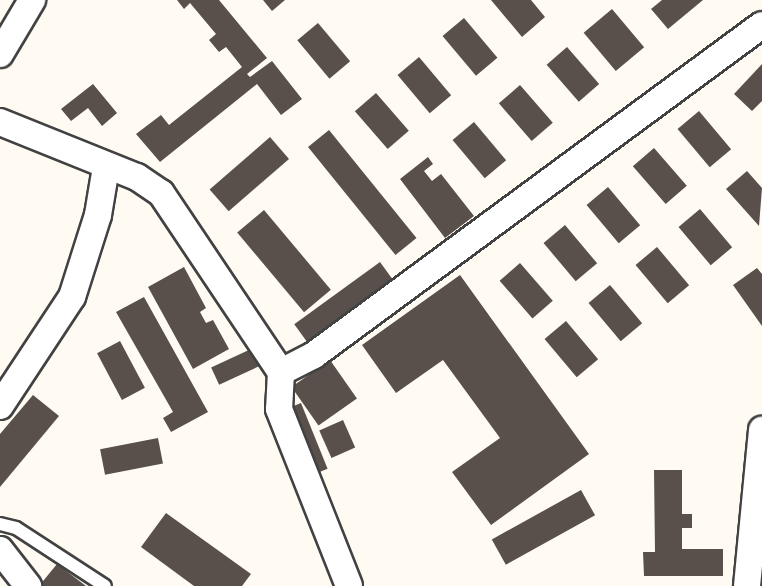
<!DOCTYPE html>
<style>
body{margin:0}
#map{position:relative;width:762px;height:586px;overflow:hidden;background:#fffbf2;font-family:"IBM Plex Serif",serif}
div>[style]{position:absolute}
.building>*{inset:0;background:#594f4b;transform-origin:0 0}
.roads{filter:drop-shadow(2px 0 #424242) drop-shadow(-2px 0 #424242) drop-shadow(0 2px #424242) drop-shadow(0 -2px #424242)}
.lane>*{height:12px;margin:-6px;padding:0 6px;transform-origin:6px;border-radius:6px;background:#fff}
.street>*{height:26px;margin:-13px;padding:0 13px;transform-origin:13px;border-radius:13px;background:#fff}
span{translate:-50% -50%;white-space:nowrap;text-align:center;line-height:1.15;-webkit-text-stroke:6px #fff;paint-order:stroke}
</style>
<div id="map">
<div class="building">
<i style="clip-path:polygon(177px 0,219px 0,267px 58px,247px 74px,250px 77px,272px 61px,302px 99px,281px 115px,257px 84px,160px 162px,136px 134px,161px 115px,169px 125px,242px 67px,226px 47px,219px 52px,209px 40px,216px 34px,190px 3px,184px 9px)"></i>
<i style="clip-path:polygon(263px 0,285px 0,272px 11px)"></i>
<i style="clip-path:polygon(491px 0,531px 0,545px 17px,522px 37px)"></i>
<i style="clip-path:polygon(662px 0,703px 0,668px 29px,651px 9px)"></i>
<i style="left:612px;top:9px;width:50px;height:37px;rotate:50deg"></i>
<i style="left:464px;top:18px;width:52px;height:28px;rotate:50deg"></i>
<i style="left:318px;top:23px;width:50px;height:27px;rotate:50deg"></i>
<i style="left:567px;top:47px;width:49px;height:27px;rotate:49deg"></i>
<i style="left:419px;top:57px;width:50px;height:28px;rotate:50deg"></i>
<i style="clip-path:polygon(762px 64px,762px 101px,752px 111px,734px 94px)"></i>
<i style="clip-path:polygon(93px 84px,117px 113px,102px 126px,88px 108px,71px 121px,61px 109px)"></i>
<i style="left:520px;top:85px;width:50px;height:28px;rotate:49deg"></i>
<i style="left:376px;top:93px;width:50px;height:28px;rotate:49deg"></i>
<i style="left:699px;top:111px;width:50px;height:28px;rotate:50deg"></i>
<i style="left:474px;top:122px;width:50px;height:28px;rotate:50deg"></i>
<i style="left:329px;top:130px;width:139px;height:27px;rotate:51deg"></i>
<i style="left:270px;top:137px;width:29px;height:80px;rotate:49deg"></i>
<i style="left:654px;top:148px;width:50px;height:28px;rotate:49deg"></i>
<i style="clip-path:polygon(428px 157px,433px 164px,424px 171px,432px 181px,441px 174px,474px 216px,445px 238px,400px 179px)"></i>
<i style="clip-path:polygon(747px 171px,762px 188px,759px 226px,726px 189px)"></i>
<i style="left:608px;top:187px;width:50px;height:28px;rotate:50deg"></i>
<i style="left:700px;top:209px;width:50px;height:28px;rotate:50deg"></i>
<i style="left:264px;top:210px;width:104px;height:35px;rotate:50deg"></i>
<i style="left:565px;top:225px;width:50px;height:28px;rotate:50deg"></i>
<i style="left:657px;top:247px;width:50px;height:28px;rotate:50deg"></i>
<i style="left:380px;top:262px;width:29px;height:106px;rotate:54deg"></i>
<i style="left:520px;top:263px;width:50px;height:27px;rotate:49deg"></i>
<i style="clip-path:polygon(184px 267px,206px 308px,200px 312px,206px 323px,213px 320px,229px 349px,193px 369px,148px 287px)"></i>
<i style="clip-path:polygon(757px 268px,762px 274px,762px 326px,733px 285px)"></i>
<i style="clip-path:polygon(460px 275px,589px 454px,491px 525px,452px 472px,500px 438px,443px 360px,396px 393px,362px 345px)"></i>
<i style="left:610px;top:285px;width:50px;height:28px;rotate:50deg"></i>
<i style="clip-path:polygon(144px 297px,208px 412px,171px 432px,163px 418px,173px 412px,116px 312px)"></i>
<i style="left:566px;top:321px;width:50px;height:28px;rotate:50deg"></i>
<i style="left:120px;top:341px;width:53px;height:26px;rotate:62deg"></i>
<i style="left:251px;top:349px;width:19px;height:44px;rotate:65deg"></i>
<i style="left:330px;top:360px;width:47px;height:47px;rotate:55deg"></i>
<i style="clip-path:polygon(33px 395px,59px 416px,0 487px,0 434px)"></i>
<i style="left:301px;top:403px;width:71px;height:16px;rotate:68deg"></i>
<i style="left:343px;top:420px;width:30px;height:26px;rotate:66deg"></i>
<i style="left:158px;top:438px;width:26px;height:59px;rotate:79deg"></i>
<i style="clip-path:polygon(654px 470px,682px 470px,682px 514px,692px 514px,692px 528px,682px 528px,682px 549px,723px 549px,723px 576px,644px 576px,643px 552px,655px 552px)"></i>
<i style="left:581px;top:490px;width:29px;height:102px;rotate:61deg"></i>
<i style="clip-path:polygon(166px 513px,251px 574px,242px 586px,194px 586px,141px 547px)"></i>
<i style="clip-path:polygon(57px 564px,86px 586px,39px 586px)"></i>
</div>
<div class="roads">
<div class="lane">
<i style="left:0;top:524px;width:16px;rotate:14deg"></i>
<i style="left:16px;top:528px;width:106px;rotate:33.1deg"></i>
</div>
<div class="street">
<i style="left:0;top:54px;width:63px;rotate:-59.3deg"></i>
<i style="left:0;top:122px;width:148px;rotate:21.9deg"></i>
<i style="left:137px;top:177px;width:29px;rotate:34deg"></i>
<i style="left:161px;top:193px;width:216px;rotate:56.2deg"></i>
<i style="left:281px;top:372px;width:37px;rotate:93deg"></i>
<i style="left:279px;top:409px;width:190px;rotate:68.4deg"></i>
<i style="left:281px;top:372px;width:37px;rotate:-27deg"></i>
<i style="left:314px;top:355px;width:556px;rotate:-36.38deg"></i>
<i style="left:0;top:406px;width:131px;rotate:-56.6deg"></i>
<i style="left:72px;top:297px;width:86px;rotate:-72.4deg"></i>
<i style="left:98px;top:215px;width:49px;rotate:-80.5deg"></i>
<i style="left:0;top:550px;width:46px;rotate:52.1deg"></i>
<i style="left:747px;top:586px;width:157px;rotate:-84.5deg"></i>
</div>
</div>
</div>
